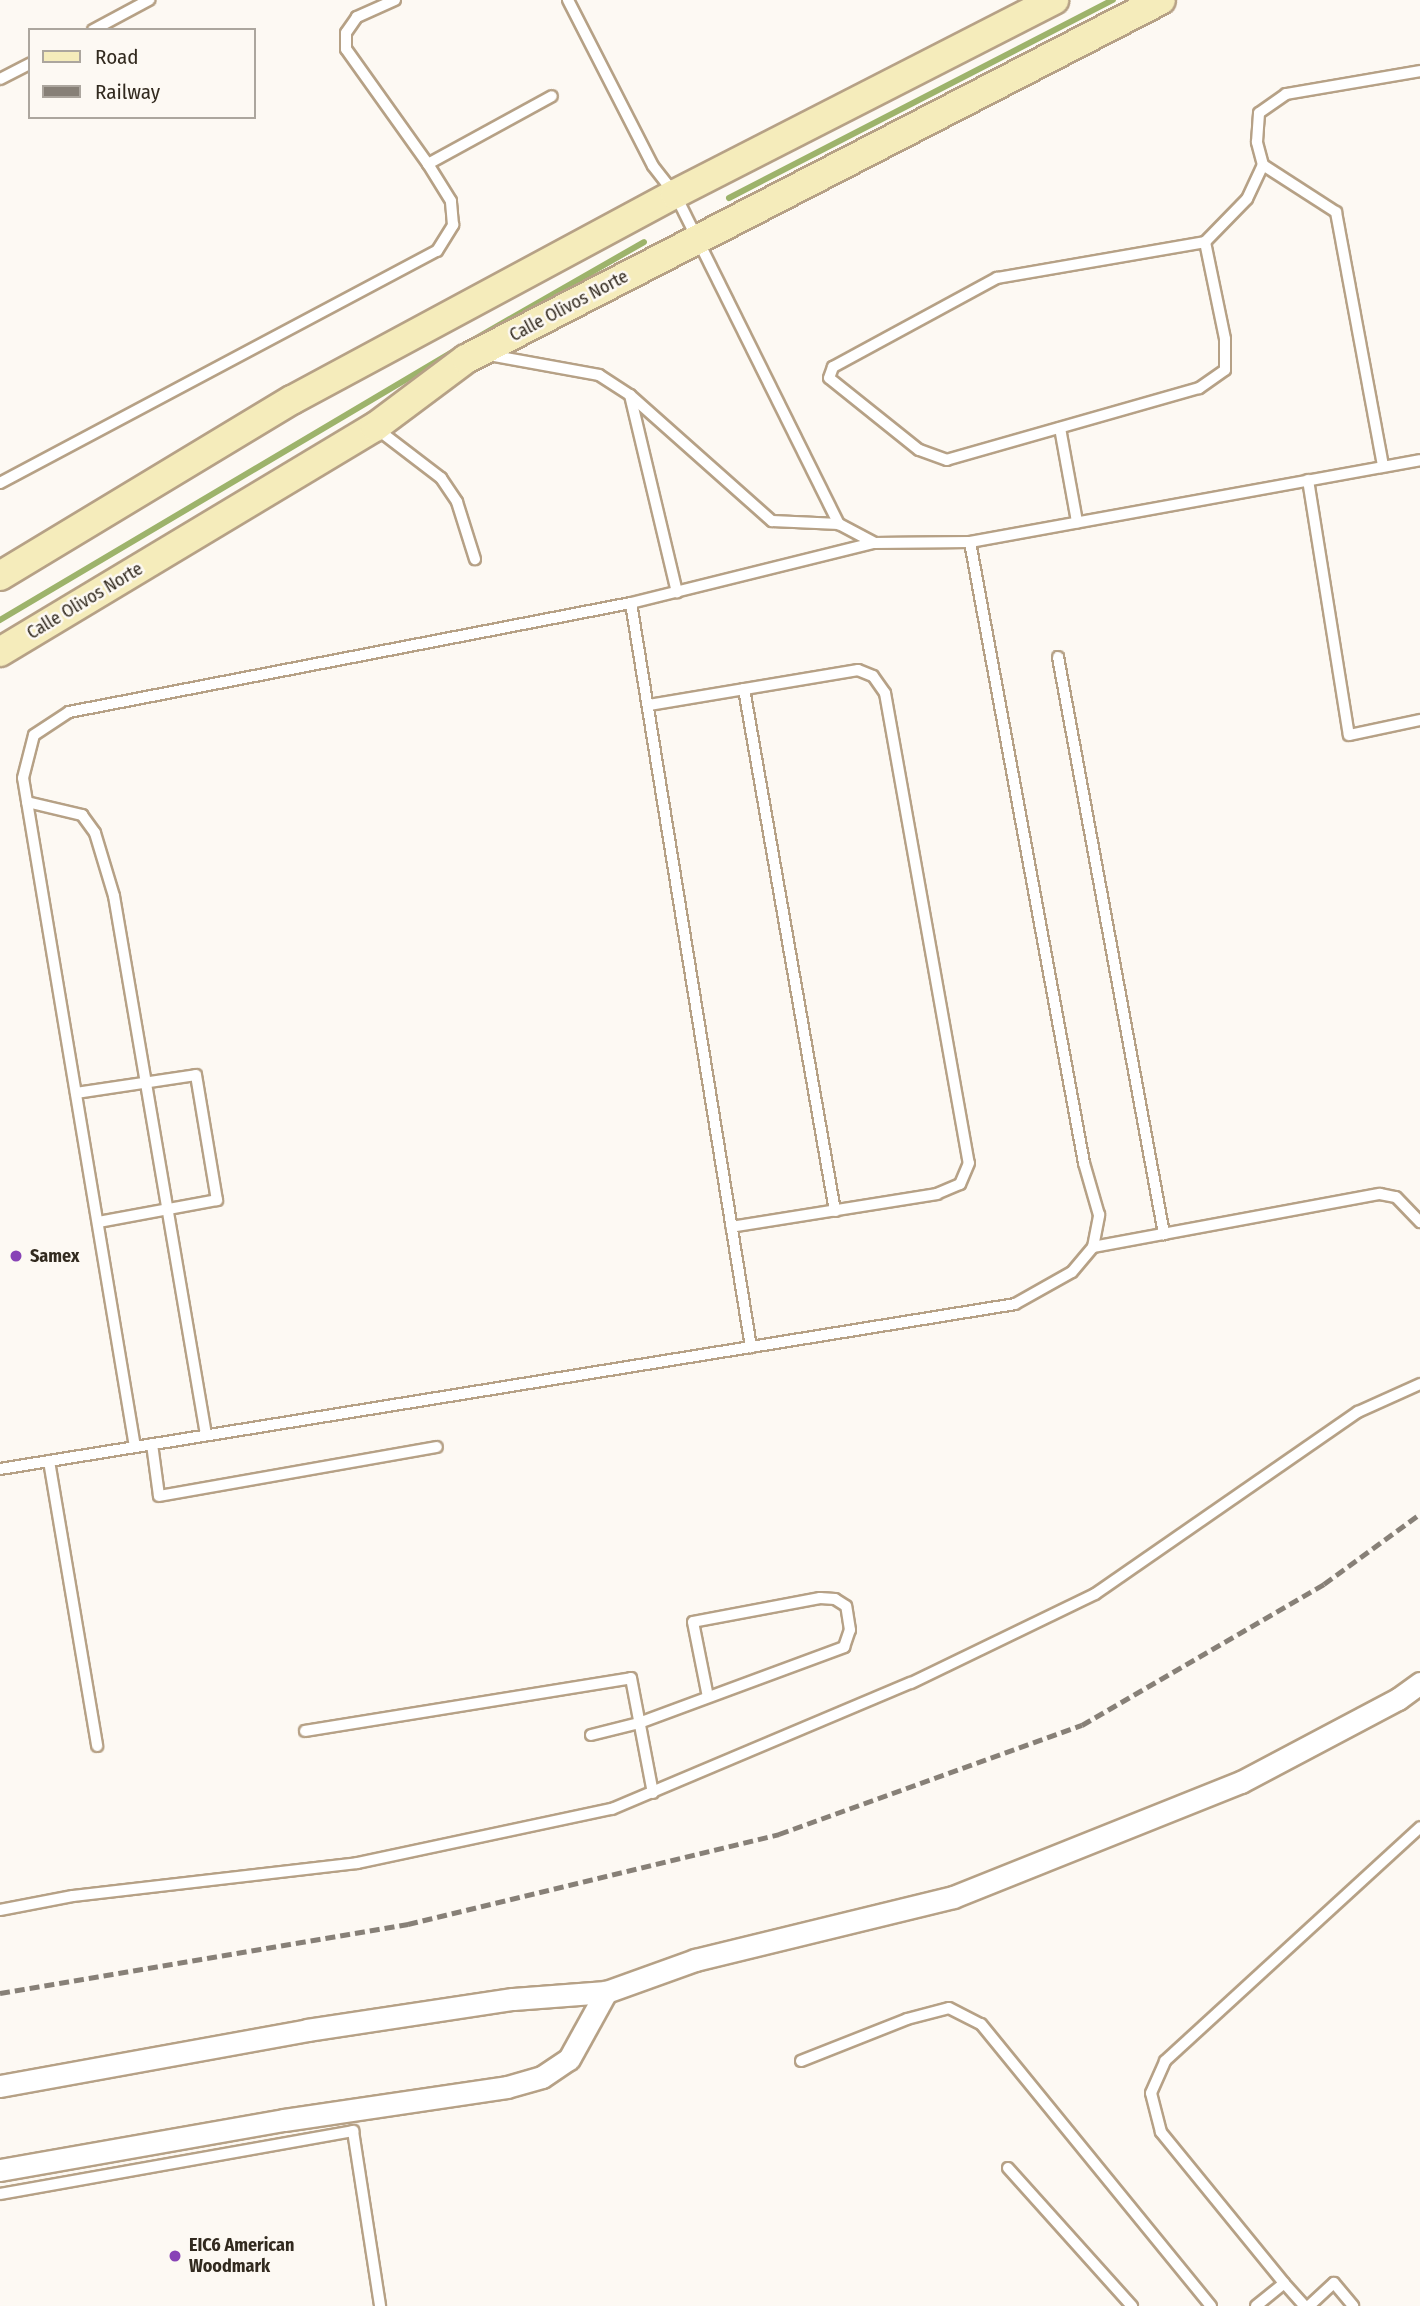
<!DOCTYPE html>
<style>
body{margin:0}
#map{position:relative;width:1420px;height:2306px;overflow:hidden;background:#fdf9f3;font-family:"Fira Sans Condensed",sans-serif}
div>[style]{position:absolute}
.stream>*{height:6px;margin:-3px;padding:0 3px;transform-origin:3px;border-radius:3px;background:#9db36b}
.roads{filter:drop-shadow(2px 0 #b6a186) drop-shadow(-2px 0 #b6a186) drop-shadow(0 2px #b6a186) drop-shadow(0 -2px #b6a186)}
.service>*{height:10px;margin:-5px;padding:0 5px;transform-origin:5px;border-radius:5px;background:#fff}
.minor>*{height:21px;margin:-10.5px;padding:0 10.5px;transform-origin:10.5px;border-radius:10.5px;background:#fff}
.secondary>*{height:28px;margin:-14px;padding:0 14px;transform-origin:14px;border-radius:14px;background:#f5ecbb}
.rail>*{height:5px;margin-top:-2.5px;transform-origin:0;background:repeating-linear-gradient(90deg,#878077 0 10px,transparent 0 15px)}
.dots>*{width:19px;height:19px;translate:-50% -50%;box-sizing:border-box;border:4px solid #fdf9f3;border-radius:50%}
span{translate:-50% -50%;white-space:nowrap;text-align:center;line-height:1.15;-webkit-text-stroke:5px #fdf9f3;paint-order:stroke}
.street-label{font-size:18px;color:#322a1f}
.poi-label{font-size:18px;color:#322a1f;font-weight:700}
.left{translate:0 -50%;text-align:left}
.legend{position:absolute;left:28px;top:28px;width:228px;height:91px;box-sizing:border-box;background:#fdf9f3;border:2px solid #aca69e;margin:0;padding:9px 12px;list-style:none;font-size:21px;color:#322a1f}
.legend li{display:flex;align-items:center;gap:14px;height:35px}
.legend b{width:35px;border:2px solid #aca69e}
</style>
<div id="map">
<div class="stream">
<i style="left:729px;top:198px;width:432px;rotate:-27.3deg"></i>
<i style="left:473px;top:340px;width:197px;rotate:-29.8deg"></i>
<i style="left:0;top:620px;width:528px;rotate:-30.65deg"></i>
</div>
<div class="roads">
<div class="service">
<i style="left:395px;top:0;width:42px;rotate:155.9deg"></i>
<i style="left:357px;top:17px;width:19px;rotate:125deg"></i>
<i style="left:346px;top:33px;width:16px;rotate:90deg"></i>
<i style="left:346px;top:49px;width:141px;rotate:54.5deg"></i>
<i style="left:428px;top:164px;width:141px;rotate:-28.7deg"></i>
<i style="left:568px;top:0;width:186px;rotate:62.9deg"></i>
<i style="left:653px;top:166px;width:36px;rotate:52deg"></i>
<i style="left:675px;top:194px;width:369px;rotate:63.6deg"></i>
<i style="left:93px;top:30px;width:64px;rotate:-28.2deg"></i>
<i style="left:0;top:79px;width:34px;rotate:-27deg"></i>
<i style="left:1263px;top:165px;width:87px;rotate:32.8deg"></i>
<i style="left:1336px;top:212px;width:258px;rotate:79.5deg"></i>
<i style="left:1205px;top:242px;width:99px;rotate:78.3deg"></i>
<i style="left:1225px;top:339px;width:31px;rotate:90deg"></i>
<i style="left:1225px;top:370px;width:32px;rotate:145deg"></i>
<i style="left:1199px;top:388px;width:262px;rotate:164.1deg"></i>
<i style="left:947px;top:460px;width:30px;rotate:-160deg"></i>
<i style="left:919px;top:450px;width:115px;rotate:-141.3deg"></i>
<i style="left:829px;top:378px;width:12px;rotate:-70deg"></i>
<i style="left:833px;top:367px;width:187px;rotate:-28.5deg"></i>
<i style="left:997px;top:278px;width:211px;rotate:-9.8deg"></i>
<i style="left:1205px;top:242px;width:60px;rotate:-45.7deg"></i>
<i style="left:1247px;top:199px;width:38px;rotate:-65deg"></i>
<i style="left:1263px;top:165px;width:24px;rotate:-105deg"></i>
<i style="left:1257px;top:142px;width:29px;rotate:-86deg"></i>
<i style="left:1259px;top:113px;width:33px;rotate:-35deg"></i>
<i style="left:1286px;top:94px;width:136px;rotate:-9.7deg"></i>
<i style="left:489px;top:355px;width:112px;rotate:10.3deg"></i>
<i style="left:599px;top:375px;width:37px;rotate:33deg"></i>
<i style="left:630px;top:395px;width:190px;rotate:41.6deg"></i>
<i style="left:772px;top:521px;width:67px;rotate:2.6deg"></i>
<i style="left:839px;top:524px;width:40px;rotate:28deg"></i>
<i style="left:630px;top:395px;width:203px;rotate:76.6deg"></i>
<i style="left:1060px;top:428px;width:96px;rotate:79.7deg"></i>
<i style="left:377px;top:429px;width:81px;rotate:37.4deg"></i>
<i style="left:441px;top:478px;width:29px;rotate:56deg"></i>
<i style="left:457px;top:502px;width:60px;rotate:72.5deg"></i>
<i style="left:1308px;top:480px;width:258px;rotate:80.9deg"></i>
<i style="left:1349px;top:735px;width:73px;rotate:-11.9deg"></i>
<i style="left:0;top:483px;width:495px;rotate:-28deg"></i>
<i style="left:437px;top:251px;width:31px;rotate:-58deg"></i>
<i style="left:453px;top:225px;width:24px;rotate:-95deg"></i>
<i style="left:451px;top:201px;width:44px;rotate:-121.9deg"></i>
<i style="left:631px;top:603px;width:250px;rotate:-13.9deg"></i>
<i style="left:874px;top:543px;width:96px;rotate:-0.6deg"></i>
<i style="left:970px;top:542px;width:457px;rotate:-10.3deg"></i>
<i style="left:1058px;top:657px;width:587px;rotate:79.59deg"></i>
<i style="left:744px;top:689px;width:530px;rotate:80.11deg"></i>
<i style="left:649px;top:705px;width:212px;rotate:-9.5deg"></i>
<i style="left:858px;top:670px;width:16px;rotate:22deg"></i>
<i style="left:873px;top:676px;width:21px;rotate:55deg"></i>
<i style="left:885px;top:693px;width:477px;rotate:79.9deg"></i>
<i style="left:969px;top:1163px;width:23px;rotate:113deg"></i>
<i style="left:960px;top:1184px;width:25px;rotate:157deg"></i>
<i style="left:937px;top:1194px;width:208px;rotate:170.9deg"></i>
<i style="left:27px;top:802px;width:57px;rotate:13.3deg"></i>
<i style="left:82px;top:815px;width:22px;rotate:54deg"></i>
<i style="left:95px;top:833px;width:66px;rotate:73.2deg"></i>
<i style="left:114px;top:896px;width:547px;rotate:80.31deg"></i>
<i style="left:76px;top:1093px;width:121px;rotate:-8.5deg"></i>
<i style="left:196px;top:1075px;width:127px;rotate:80.5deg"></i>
<i style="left:217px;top:1200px;width:121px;rotate:169.5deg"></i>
<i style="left:1093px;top:1247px;width:292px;rotate:-10.5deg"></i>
<i style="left:1380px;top:1194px;width:16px;rotate:11deg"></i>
<i style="left:1396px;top:1197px;width:35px;rotate:46deg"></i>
<i style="left:152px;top:1444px;width:52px;rotate:82.3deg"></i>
<i style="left:159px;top:1496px;width:282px;rotate:-10deg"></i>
<i style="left:135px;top:1447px;width:678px;rotate:-99.5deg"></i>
<i style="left:23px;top:778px;width:44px;rotate:-75.7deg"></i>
<i style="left:34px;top:735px;width:42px;rotate:-33.3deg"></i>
<i style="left:69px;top:712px;width:572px;rotate:-10.98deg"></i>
<i style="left:631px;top:603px;width:754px;rotate:80.84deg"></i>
<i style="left:49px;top:1461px;width:289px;rotate:80.4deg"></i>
<i style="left:0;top:1469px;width:1028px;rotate:-9.23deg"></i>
<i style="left:1015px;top:1304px;width:65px;rotate:-29.3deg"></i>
<i style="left:1072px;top:1272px;width:33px;rotate:-50deg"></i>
<i style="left:1093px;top:1247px;width:33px;rotate:-79deg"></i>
<i style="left:1099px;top:1215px;width:54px;rotate:-106.1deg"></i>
<i style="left:1084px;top:1163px;width:631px;rotate:-100.4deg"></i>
<i style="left:305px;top:1731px;width:330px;rotate:-9.2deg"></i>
<i style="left:631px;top:1678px;width:117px;rotate:79.2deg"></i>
<i style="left:591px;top:1735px;width:49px;rotate:-14deg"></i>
<i style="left:639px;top:1723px;width:219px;rotate:-20.3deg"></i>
<i style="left:844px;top:1647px;width:18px;rotate:-71deg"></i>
<i style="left:850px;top:1630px;width:24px;rotate:-99deg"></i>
<i style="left:846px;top:1606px;width:13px;rotate:-148deg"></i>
<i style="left:835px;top:1599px;width:15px;rotate:-176deg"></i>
<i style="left:820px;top:1598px;width:129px;rotate:169.3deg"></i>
<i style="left:693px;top:1622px;width:76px;rotate:78.7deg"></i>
<i style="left:0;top:1910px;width:74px;rotate:-10.9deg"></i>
<i style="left:73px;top:1896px;width:286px;rotate:-6.6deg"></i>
<i style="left:357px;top:1863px;width:261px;rotate:-12deg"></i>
<i style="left:612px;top:1809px;width:324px;rotate:-22.9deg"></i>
<i style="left:911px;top:1683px;width:204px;rotate:-25.8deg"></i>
<i style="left:1095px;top:1594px;width:320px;rotate:-34.7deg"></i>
<i style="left:1358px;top:1412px;width:68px;rotate:-24.3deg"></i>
<i style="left:801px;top:2061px;width:114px;rotate:-21.6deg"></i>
<i style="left:907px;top:2019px;width:43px;rotate:-14.7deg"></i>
<i style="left:949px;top:2008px;width:36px;rotate:27deg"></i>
<i style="left:981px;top:2024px;width:364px;rotate:50.8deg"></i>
<i style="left:1008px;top:2168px;width:186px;rotate:48.1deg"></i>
<i style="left:0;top:2194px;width:359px;rotate:-10.1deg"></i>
<i style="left:353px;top:2131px;width:177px;rotate:81.2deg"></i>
<i style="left:1284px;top:2283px;width:31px;rotate:48deg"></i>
<i style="left:1256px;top:2306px;width:36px;rotate:-39deg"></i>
<i style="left:1284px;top:2283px;width:195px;rotate:-129.2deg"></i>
<i style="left:1161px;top:2132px;width:40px;rotate:-104.4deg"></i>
<i style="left:1151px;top:2093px;width:35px;rotate:-66deg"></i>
<i style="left:1165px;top:2061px;width:346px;rotate:-42.5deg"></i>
<i style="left:1309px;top:2306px;width:34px;rotate:-43deg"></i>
<i style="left:1334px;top:2283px;width:30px;rotate:50deg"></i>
</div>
<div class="minor">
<i style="left:0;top:2086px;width:312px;rotate:-10.3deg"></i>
<i style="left:307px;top:2030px;width:208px;rotate:-8.6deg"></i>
<i style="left:513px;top:1999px;width:93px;rotate:-4.3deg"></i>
<i style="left:606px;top:1992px;width:95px;rotate:-19.8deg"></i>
<i style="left:695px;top:1960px;width:266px;rotate:-13.7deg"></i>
<i style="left:953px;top:1897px;width:310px;rotate:-21.8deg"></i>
<i style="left:1241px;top:1782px;width:178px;rotate:-27.9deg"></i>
<i style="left:1398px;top:1699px;width:27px;rotate:-36deg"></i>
<i style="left:0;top:2170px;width:288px;rotate:-10deg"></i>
<i style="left:284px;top:2120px;width:225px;rotate:-8.4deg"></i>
<i style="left:507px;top:2087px;width:36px;rotate:-16deg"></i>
<i style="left:542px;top:2077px;width:32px;rotate:-34deg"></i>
<i style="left:569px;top:2059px;width:77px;rotate:-61.1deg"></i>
</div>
<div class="secondary">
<i style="left:0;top:576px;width:341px;rotate:-31.1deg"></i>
<i style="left:292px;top:400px;width:435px;rotate:-28.3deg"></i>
<i style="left:675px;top:194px;width:426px;rotate:-27.1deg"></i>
<i style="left:0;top:652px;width:437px;rotate:-31deg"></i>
<i style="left:375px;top:427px;width:114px;rotate:-36.8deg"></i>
<i style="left:466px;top:359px;width:782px;rotate:-27.32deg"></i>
</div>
</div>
<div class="rail">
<i style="left:0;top:1993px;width:414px;rotate:-9.6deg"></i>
<i style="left:408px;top:1924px;width:382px;rotate:-13.6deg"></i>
<i style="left:779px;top:1834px;width:322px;rotate:-19.8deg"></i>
<i style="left:1082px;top:1725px;width:280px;rotate:-30.2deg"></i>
<i style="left:1324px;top:1584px;width:119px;rotate:-36.1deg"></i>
</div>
<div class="dots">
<i style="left:16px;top:1256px;background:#8843b6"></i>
<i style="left:175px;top:2256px;background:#8843b6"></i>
</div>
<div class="street-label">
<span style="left:569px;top:306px;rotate:-28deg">Calle Olivos Norte</span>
<span style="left:85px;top:601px;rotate:-31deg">Calle Olivos Norte</span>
</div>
<div class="poi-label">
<span class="left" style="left:30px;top:1256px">Samex</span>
<span class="left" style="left:189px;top:2256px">EIC6 American<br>Woodmark</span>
</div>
<ul class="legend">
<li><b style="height:9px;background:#f5ecbb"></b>Road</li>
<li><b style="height:9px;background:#878077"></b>Railway</li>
</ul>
</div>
